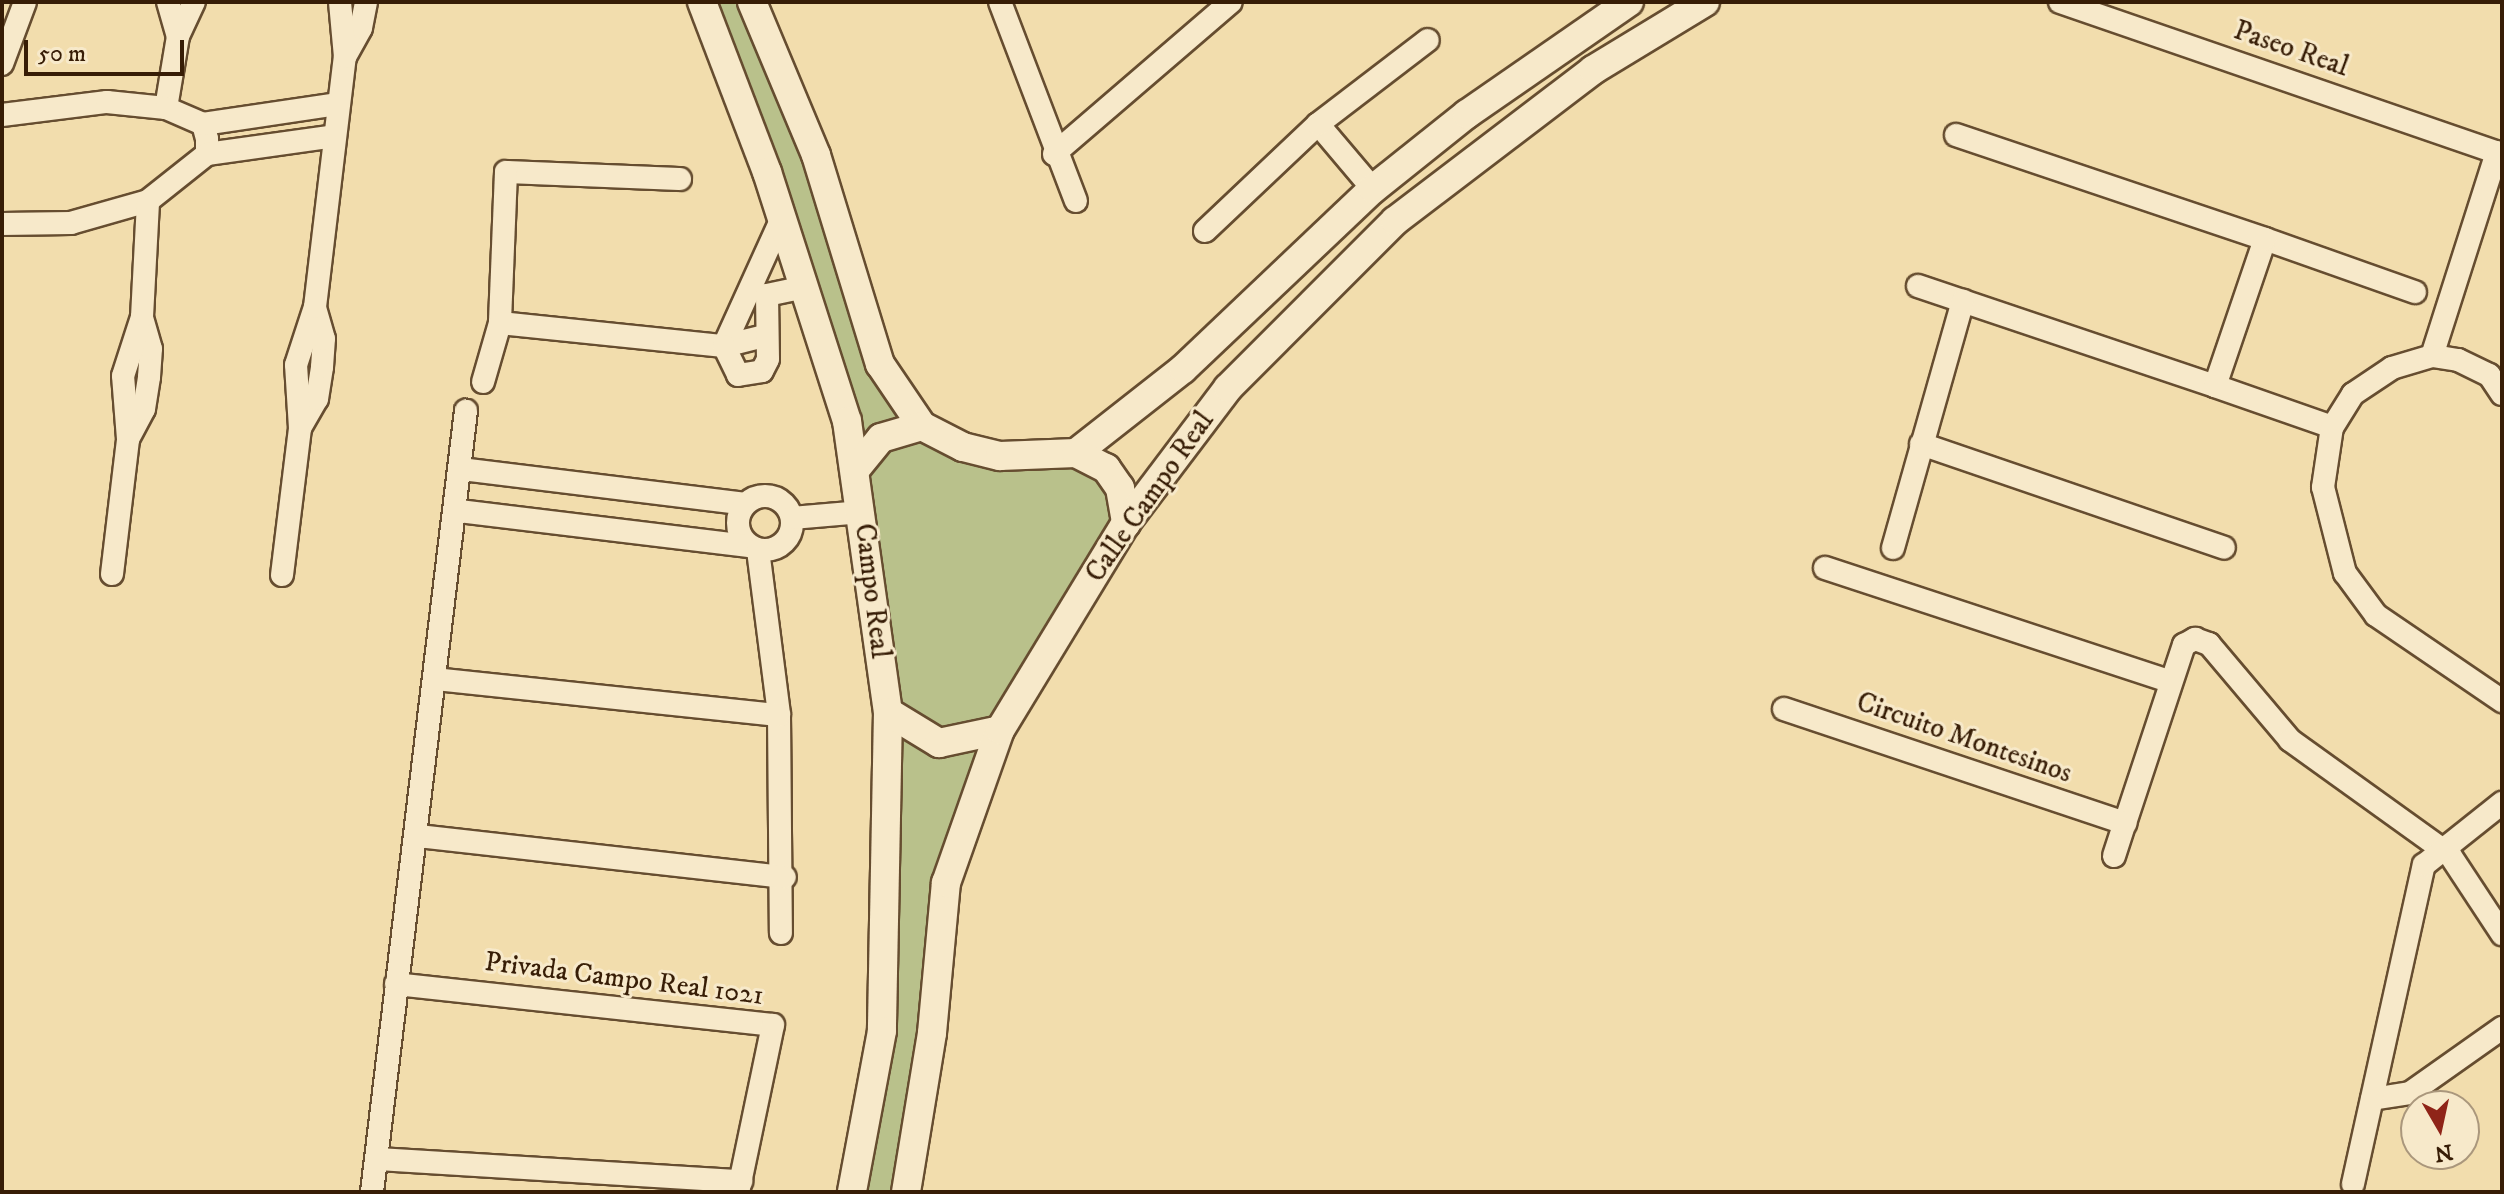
<!DOCTYPE html>
<style>
body{margin:0}
#map{position:relative;width:2504px;height:1194px;overflow:hidden;background:#f2ddad;font-family:"IM FELL DW Pica",serif}
div>[style]{position:absolute}
.green>*{inset:0;background:#b9c18b}
.roads{filter:drop-shadow(2px 0 #664d30) drop-shadow(-2px 0 #664d30) drop-shadow(0 2px #664d30) drop-shadow(0 -2px #664d30)}
.minor>*{height:22px;margin:-11px;padding:0 11px;transform-origin:11px;border-radius:11px;background:#f7e9ca}
.minor>.ring{margin:-11px;padding:0;box-sizing:content-box;background:none;border:22px solid #f7e9ca;border-radius:50%}
.tertiary>*{height:28px;margin:-14px;padding:0 14px;transform-origin:14px;border-radius:14px;background:#f7e9ca}
span{translate:-50% -50%;white-space:nowrap;text-align:center;line-height:1.15;-webkit-text-stroke:6px #f7e9ca;paint-order:stroke}
.street-label{font-size:28px;color:#371d06}
.frame{position:absolute;inset:0;border:4px solid #371d06;pointer-events:none}
.north{position:absolute;left:2400px;top:1090px;width:80px;height:80px;box-sizing:border-box;background:#f7e9ca;border:2px solid #aa977c;border-radius:50%;rotate:171deg;font-size:22px;font-weight:700;line-height:32px;text-align:center;color:#371d06}
.north::after{content:'';display:block;margin:auto;width:28px;height:36px;background:#8f2418;clip-path:polygon(50% 0,100% 100%,50% 72%,0 100%)}
.scale{position:absolute;left:24px;top:40px;width:160px;height:36px;box-sizing:border-box;border:4px solid #371d06;border-top:0;padding-left:10px;font-size:24px;line-height:28px;white-space:nowrap;color:#371d06;-webkit-text-stroke:6px #f7e9ca;paint-order:stroke}
</style>
<div id="map">
<div class="green">
<i style="clip-path:polygon(702px 2px,752px 2px,880px 364px,922px 425px,1106px 468px,1126px 523px,1000px 730px,946px 883px,906px 1192px,852px 1192px,889px 882px,861px 504px)"></i>
</div>
<div class="roads">
<div class="minor">
<i style="left:168px;top:2px;width:35px;rotate:74deg"></i>
<i style="left:1000px;top:2px;width:213px;rotate:69.1deg"></i>
<i style="left:2060px;top:2px;width:467px;rotate:19deg"></i>
<i style="left:345px;top:57px;width:33px;rotate:-61deg"></i>
<i style="left:361px;top:28px;width:26px;rotate:-79deg"></i>
<i style="left:2px;top:64px;width:66px;rotate:-69.6deg"></i>
<i style="left:166px;top:108px;width:73px;rotate:-80.5deg"></i>
<i style="left:178px;top:36px;width:38px;rotate:-65deg"></i>
<i style="left:2px;top:115px;width:106px;rotate:-7.1deg"></i>
<i style="left:107px;top:102px;width:59px;rotate:5.8deg"></i>
<i style="left:166px;top:108px;width:40px;rotate:23.4deg"></i>
<i style="left:203px;top:124px;width:16px;rotate:75deg"></i>
<i style="left:207px;top:139px;width:15px;rotate:90deg"></i>
<i style="left:207px;top:154px;width:75px;rotate:141.5deg"></i>
<i style="left:148px;top:201px;width:80px;rotate:164.1deg"></i>
<i style="left:71px;top:223px;width:69px;rotate:179.2deg"></i>
<i style="left:203px;top:124px;width:137px;rotate:-8.4deg"></i>
<i style="left:1318px;top:124px;width:85px;rotate:49.8deg"></i>
<i style="left:207px;top:154px;width:129px;rotate:-8deg"></i>
<i style="left:1054px;top:154px;width:233px;rotate:-40.7deg"></i>
<i style="left:680px;top:179px;width:174px;rotate:-177.7deg"></i>
<i style="left:506px;top:172px;width:151px;rotate:92.3deg"></i>
<i style="left:500px;top:323px;width:225px;rotate:5.9deg"></i>
<i style="left:724px;top:346px;width:41px;rotate:-14deg"></i>
<i style="left:782px;top:218px;width:141px;rotate:114.4deg"></i>
<i style="left:724px;top:346px;width:32px;rotate:64deg"></i>
<i style="left:738px;top:375px;width:24px;rotate:-9deg"></i>
<i style="left:762px;top:371px;width:13px;rotate:-63deg"></i>
<i style="left:768px;top:359px;width:64px;rotate:-90.9deg"></i>
<i style="left:767px;top:295px;width:39px;rotate:-12deg"></i>
<i style="left:1205px;top:231px;width:156px;rotate:-43.4deg"></i>
<i style="left:1318px;top:124px;width:138px;rotate:-37.4deg"></i>
<i style="left:2265px;top:239px;width:159px;rotate:19.5deg"></i>
<i style="left:1918px;top:286px;width:313px;rotate:18.6deg"></i>
<i style="left:2215px;top:386px;width:155px;rotate:-71.2deg"></i>
<i style="left:2265px;top:239px;width:326px;rotate:-161.4deg"></i>
<i style="left:2432px;top:356px;width:214px;rotate:-72.3deg"></i>
<i style="left:483px;top:382px;width:61px;rotate:-73.9deg"></i>
<i style="left:2215px;top:386px;width:124px;rotate:19.3deg"></i>
<i style="left:2502px;top:394px;width:23px;rotate:-124deg"></i>
<i style="left:2489px;top:375px;width:34px;rotate:-154deg"></i>
<i style="left:2458px;top:360px;width:26px;rotate:-171deg"></i>
<i style="left:2432px;top:356px;width:42px;rotate:163.3deg"></i>
<i style="left:2392px;top:368px;width:47px;rotate:146.3deg"></i>
<i style="left:2353px;top:394px;width:39px;rotate:122deg"></i>
<i style="left:2332px;top:427px;width:61px;rotate:98.5deg"></i>
<i style="left:2323px;top:487px;width:89px;rotate:75.7deg"></i>
<i style="left:2345px;top:573px;width:52px;rotate:53.6deg"></i>
<i style="left:2376px;top:615px;width:153px;rotate:34.3deg"></i>
<i style="left:300px;top:428px;width:34px;rotate:-60deg"></i>
<i style="left:317px;top:399px;width:32px;rotate:-81deg"></i>
<i style="left:322px;top:367px;width:28px;rotate:-86deg"></i>
<i style="left:324px;top:339px;width:33px;rotate:-106deg"></i>
<i style="left:128px;top:439px;width:34px;rotate:-62deg"></i>
<i style="left:144px;top:409px;width:32px;rotate:-81deg"></i>
<i style="left:149px;top:377px;width:28px;rotate:-86deg"></i>
<i style="left:151px;top:349px;width:33px;rotate:-106deg"></i>
<i style="left:1921px;top:444px;width:320px;rotate:18.9deg"></i>
<i style="left:461px;top:469px;width:286px;rotate:7deg"></i>
<i class="ring" style="left:738px;top:496px;width:32px;height:32px"></i>
<i style="left:459px;top:511px;width:292px;rotate:6.9deg"></i>
<i style="left:792px;top:518px;width:70px;rotate:-4.9deg"></i>
<i style="left:1893px;top:548px;width:257px;rotate:-74.2deg"></i>
<i style="left:758px;top:550px;width:166px;rotate:82.7deg"></i>
<i style="left:779px;top:715px;width:218px;rotate:89.5deg"></i>
<i style="left:1825px;top:568px;width:364px;rotate:18.2deg"></i>
<i style="left:112px;top:574px;width:136px;rotate:-83.2deg"></i>
<i style="left:128px;top:439px;width:63px;rotate:-94.5deg"></i>
<i style="left:123px;top:376px;width:62px;rotate:-72.1deg"></i>
<i style="left:142px;top:317px;width:116px;rotate:-87deg"></i>
<i style="left:282px;top:575px;width:148px;rotate:-83deg"></i>
<i style="left:300px;top:428px;width:63px;rotate:-93.6deg"></i>
<i style="left:296px;top:365px;width:61px;rotate:-71.9deg"></i>
<i style="left:315px;top:307px;width:252px;rotate:-83.2deg"></i>
<i style="left:345px;top:57px;width:55px;rotate:-95.2deg"></i>
<i style="left:435px;top:679px;width:346px;rotate:6deg"></i>
<i style="left:1784px;top:709px;width:360px;rotate:18.5deg"></i>
<i style="left:2125px;top:823px;width:188px;rotate:-71.7deg"></i>
<i style="left:2184px;top:645px;width:13px;rotate:-29deg"></i>
<i style="left:2195px;top:639px;width:15px;rotate:20deg"></i>
<i style="left:2209px;top:644px;width:126px;rotate:49.8deg"></i>
<i style="left:2290px;top:740px;width:197px;rotate:35.7deg"></i>
<i style="left:2450px;top:855px;width:95px;rotate:56.6deg"></i>
<i style="left:418px;top:836px;width:369px;rotate:6.4deg"></i>
<i style="left:2114px;top:856px;width:35px;rotate:-72deg"></i>
<i style="left:396px;top:984px;width:379px;rotate:6.2deg"></i>
<i style="left:773px;top:1025px;width:171px;rotate:101.8deg"></i>
<i style="left:2372px;top:1099px;width:38px;rotate:-9deg"></i>
<i style="left:2410px;top:1093px;width:113px;rotate:-35.2deg"></i>
<i style="left:377px;top:1159px;width:365px;rotate:3.5deg"></i>
<i style="left:2353px;top:1184px;width:327px;rotate:-77.5deg"></i>
<i style="left:2424px;top:865px;width:100px;rotate:-38.5deg"></i>
<i style="left:372px;top:1192px;width:787px;rotate:-83.14deg"></i>
</div>
<div class="tertiary">
<i style="left:702px;top:2px;width:182px;rotate:69.1deg"></i>
<i style="left:767px;top:172px;width:262px;rotate:72.2deg"></i>
<i style="left:847px;top:421px;width:294px;rotate:82deg"></i>
<i style="left:888px;top:712px;width:319px;rotate:91.1deg"></i>
<i style="left:882px;top:1031px;width:164px;rotate:100.6deg"></i>
<i style="left:752px;top:2px;width:166px;rotate:67.3deg"></i>
<i style="left:816px;top:155px;width:219px;rotate:73deg"></i>
<i style="left:880px;top:364px;width:75px;rotate:55.9deg"></i>
<i style="left:1076px;top:453px;width:136px;rotate:-38.1deg"></i>
<i style="left:1183px;top:369px;width:262px;rotate:-43.5deg"></i>
<i style="left:1373px;top:189px;width:120px;rotate:-38.6deg"></i>
<i style="left:1467px;top:114px;width:197px;rotate:-34.7deg"></i>
<i style="left:855px;top:470px;width:41px;rotate:-50.9deg"></i>
<i style="left:881px;top:438px;width:43px;rotate:-16.3deg"></i>
<i style="left:922px;top:426px;width:46px;rotate:27.1deg"></i>
<i style="left:963px;top:447px;width:38px;rotate:14deg"></i>
<i style="left:1000px;top:456px;width:76px;rotate:-2.3deg"></i>
<i style="left:1076px;top:453px;width:34px;rotate:27deg"></i>
<i style="left:1106px;top:468px;width:24px;rotate:55deg"></i>
<i style="left:1120px;top:488px;width:36px;rotate:80deg"></i>
<i style="left:888px;top:712px;width:60px;rotate:31.3deg"></i>
<i style="left:939px;top:743px;width:62px;rotate:-12deg"></i>
<i style="left:906px;top:1192px;width:161px;rotate:-80.7deg"></i>
<i style="left:932px;top:1033px;width:151px;rotate:-84.7deg"></i>
<i style="left:946px;top:883px;width:162px;rotate:-70.6deg"></i>
<i style="left:1000px;top:730px;width:242px;rotate:-58.7deg"></i>
<i style="left:1126px;top:523px;width:169px;rotate:-52.9deg"></i>
<i style="left:1228px;top:388px;width:236px;rotate:-45deg"></i>
<i style="left:1395px;top:221px;width:249px;rotate:-37.3deg"></i>
<i style="left:1593px;top:70px;width:131px;rotate:-31.3deg"></i>
</div>
</div>
<div class="street-label">
<span style="left:2291px;top:49px;rotate:19deg">Paseo Real</span>
<span style="left:1150px;top:497px;rotate:-55deg">Calle Campo Real</span>
<span style="left:872px;top:591px;rotate:83deg">Campo Real</span>
<span style="left:1964px;top:738px;rotate:19deg">Circuito Montesinos</span>
<span style="left:624px;top:979px;rotate:7deg">Privada Campo Real 1021</span>
</div>
<div class="frame"></div>
<div class="north">N</div>
<div class="scale">50 m</div>
</div>
